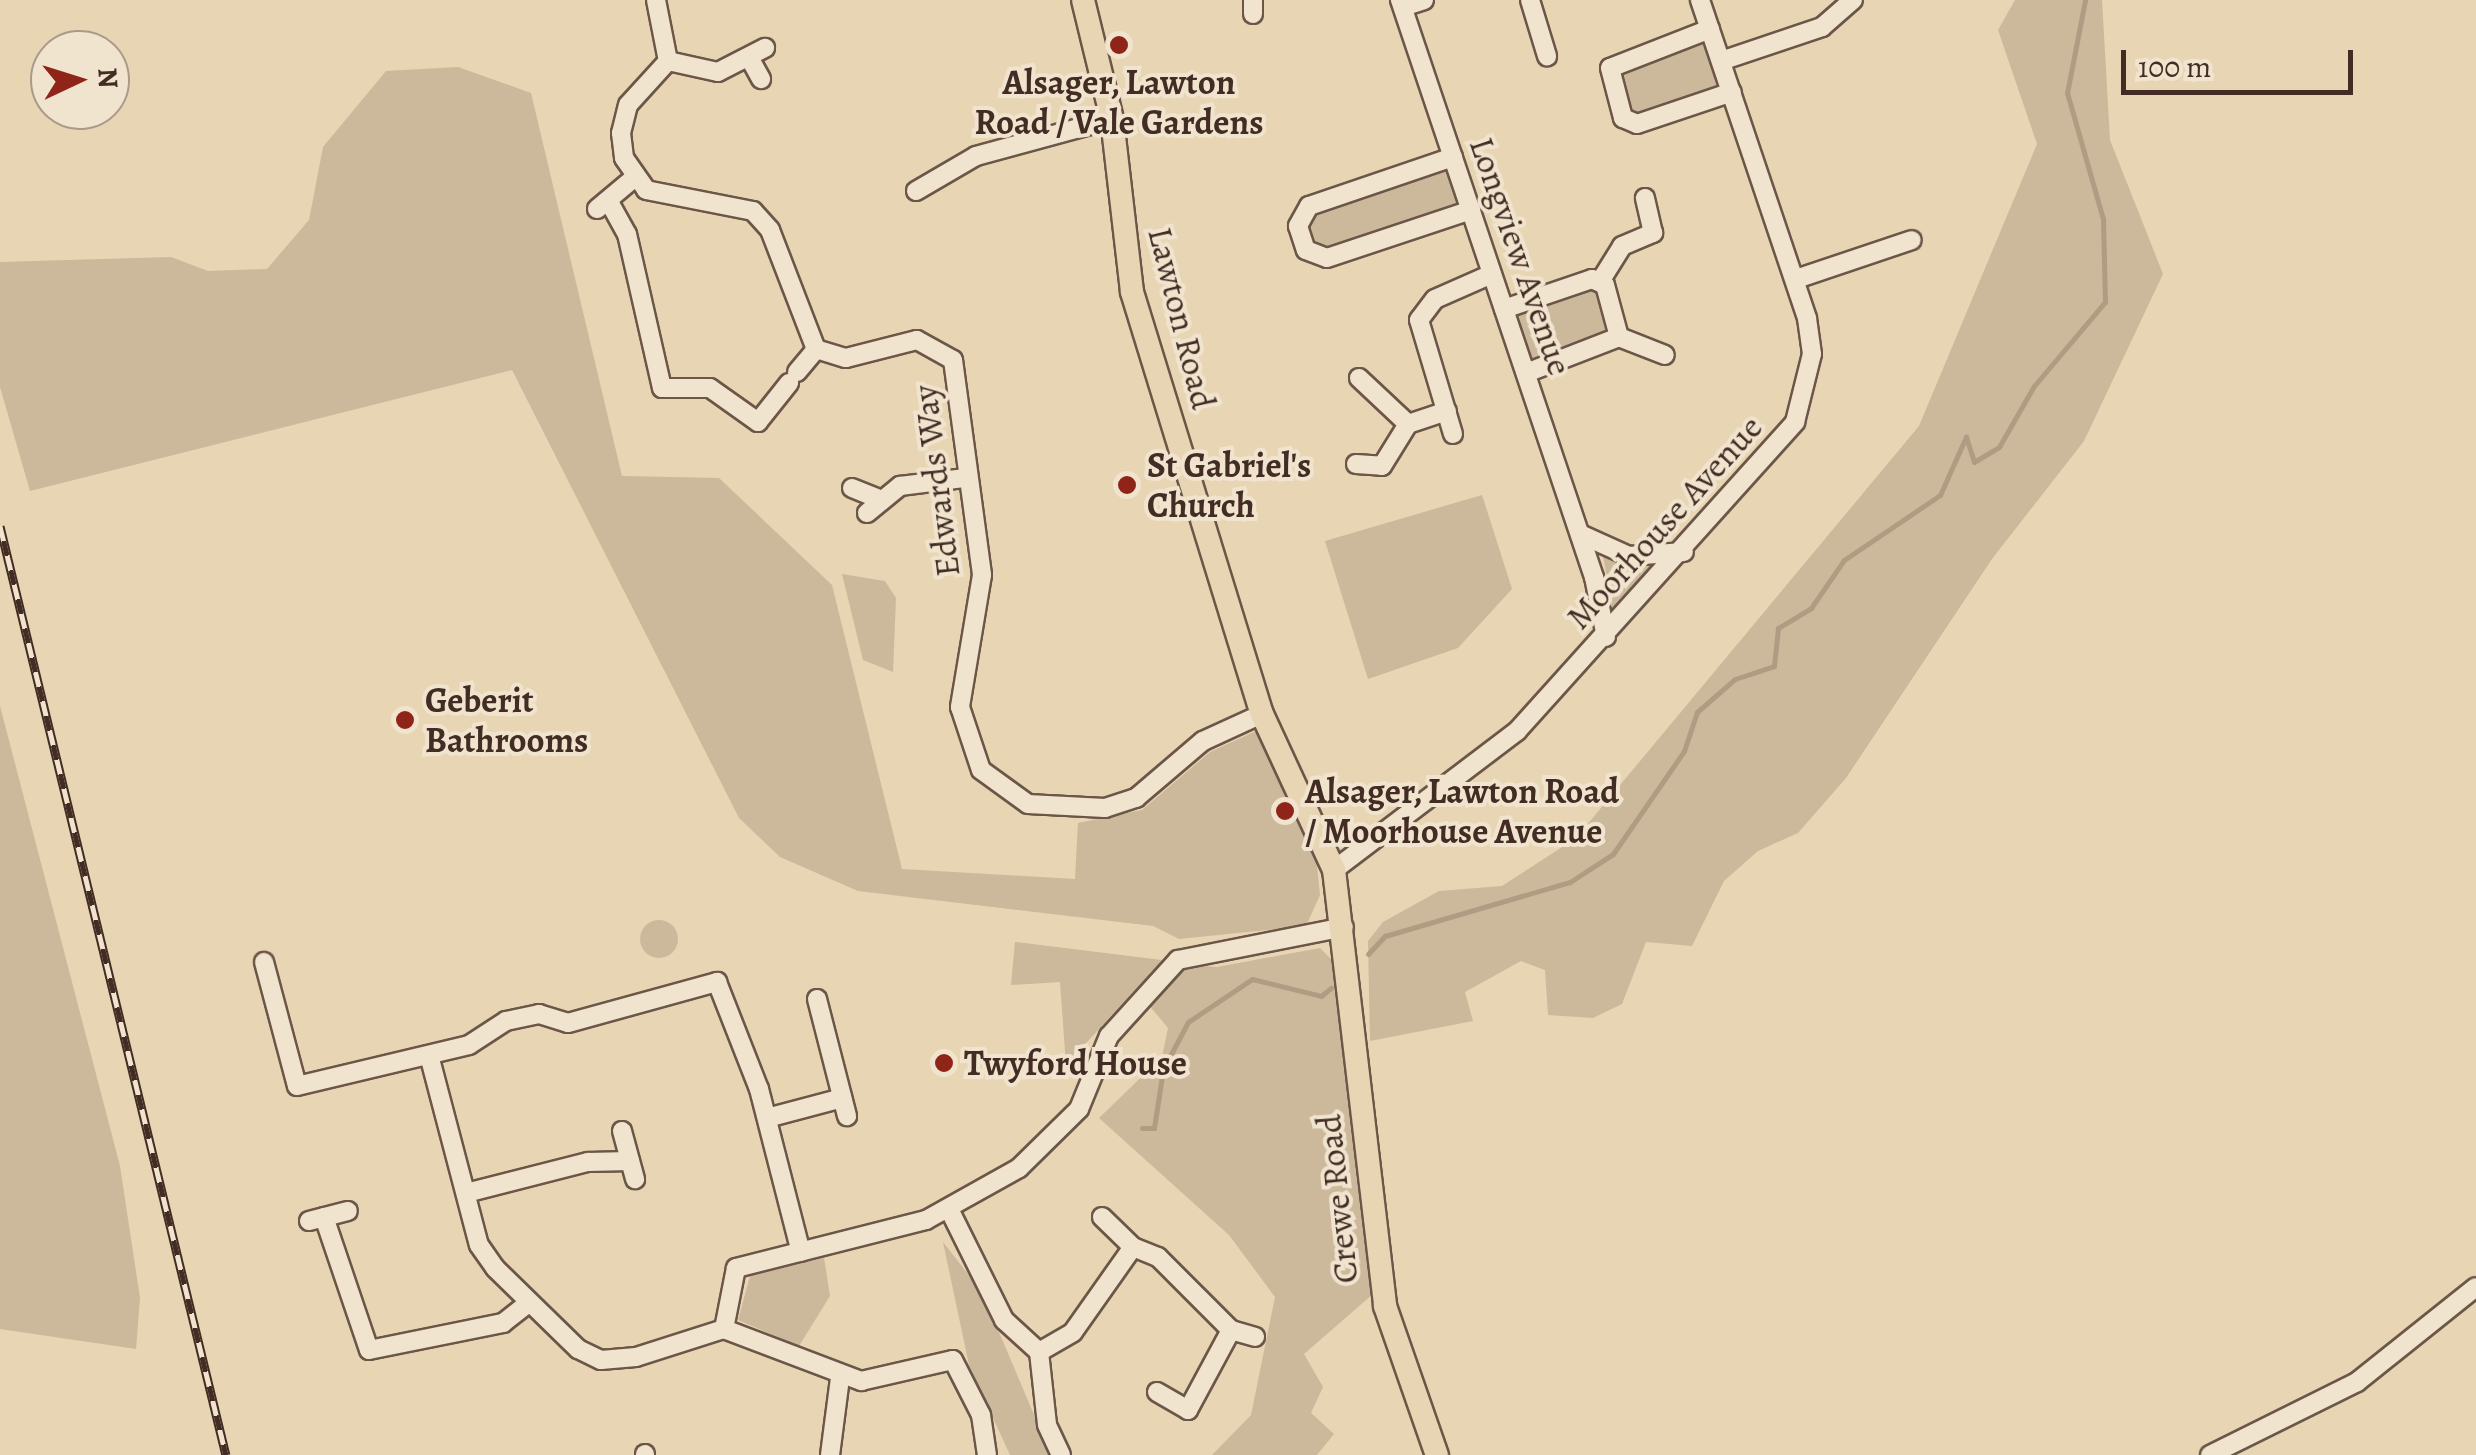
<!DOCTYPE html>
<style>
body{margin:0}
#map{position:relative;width:2476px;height:1455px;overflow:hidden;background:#e8d5b3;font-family:Alegreya,serif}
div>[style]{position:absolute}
.green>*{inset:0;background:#ccb89b;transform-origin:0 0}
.round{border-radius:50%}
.stream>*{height:5px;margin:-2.5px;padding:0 2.5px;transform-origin:2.5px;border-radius:2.5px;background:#b09c82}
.roads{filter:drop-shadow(2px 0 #6c5648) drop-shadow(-2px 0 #6c5648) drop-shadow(0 2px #6c5648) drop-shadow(0 -2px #6c5648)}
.minor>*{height:18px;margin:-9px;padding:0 9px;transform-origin:9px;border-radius:9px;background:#f0e4ce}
.major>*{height:22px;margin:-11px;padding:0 11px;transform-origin:11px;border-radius:11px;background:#e8d5b3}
.rail>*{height:9px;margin-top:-4.5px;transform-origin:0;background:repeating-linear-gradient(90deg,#f0e4ce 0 15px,#422c24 0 30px);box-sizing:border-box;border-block:2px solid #422c24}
.dots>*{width:28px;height:28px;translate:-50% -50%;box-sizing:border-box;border:5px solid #f0e4ce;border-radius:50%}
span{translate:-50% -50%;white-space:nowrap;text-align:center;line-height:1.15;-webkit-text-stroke:8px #f0e4ce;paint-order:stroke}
.poi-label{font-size:35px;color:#422c24;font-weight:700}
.left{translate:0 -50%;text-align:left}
.street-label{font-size:35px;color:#422c24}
.north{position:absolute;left:30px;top:30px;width:100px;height:100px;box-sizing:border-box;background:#f0e4ce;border:2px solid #aa9a8a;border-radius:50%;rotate:86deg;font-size:28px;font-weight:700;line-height:40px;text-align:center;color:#422c24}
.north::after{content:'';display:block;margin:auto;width:35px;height:45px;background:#8f2418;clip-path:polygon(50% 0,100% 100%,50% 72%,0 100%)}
.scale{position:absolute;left:2121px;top:50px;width:232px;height:45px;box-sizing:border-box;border:5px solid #422c24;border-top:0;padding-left:12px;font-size:30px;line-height:35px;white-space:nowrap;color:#422c24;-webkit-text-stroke:8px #f0e4ce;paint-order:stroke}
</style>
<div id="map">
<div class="green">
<i style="clip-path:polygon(2015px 0,2102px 0,2110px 140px,2163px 274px,2084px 441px,1992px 559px,1846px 778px,1798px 833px,1758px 851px,1724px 881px,1692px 946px,1646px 942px,1622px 1004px,1593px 1018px,1548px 1015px,1545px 970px,1521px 961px,1465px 992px,1473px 1021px,1370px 1041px,1368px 941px,1383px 922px,1439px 891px,1502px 886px,1576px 838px,1919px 426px,2037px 144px,1998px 30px)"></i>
<i style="left:1706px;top:36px;width:56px;height:98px;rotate:70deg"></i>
<i style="clip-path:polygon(458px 67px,531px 93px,622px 476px,719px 478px,832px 585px,902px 869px,1075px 879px,1078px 823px,1142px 810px,1210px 752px,1258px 730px,1316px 857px,1320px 895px,1306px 926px,1179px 939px,1153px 926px,858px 891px,780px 857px,739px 818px,512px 370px,30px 491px,0 387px,0 262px,171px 257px,208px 271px,267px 269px,309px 220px,323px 147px,386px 71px)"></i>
<i style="clip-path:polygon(1449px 163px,1464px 207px,1316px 253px,1304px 217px)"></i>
<i style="clip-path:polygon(1598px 285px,1614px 331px,1531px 366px,1512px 311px)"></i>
<i style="clip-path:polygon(1482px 495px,1512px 589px,1458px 648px,1368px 679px,1325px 541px)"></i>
<i style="clip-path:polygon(1603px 555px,1650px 565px,1653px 575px,1621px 610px,1612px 608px)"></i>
<i style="clip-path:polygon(842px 574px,885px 581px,896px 598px,893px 672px,863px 660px)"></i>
<i style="clip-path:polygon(0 706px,120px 1166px,140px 1298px,136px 1349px,0 1329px)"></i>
<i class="round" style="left:640px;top:920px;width:38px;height:38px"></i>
<i style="clip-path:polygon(1015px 942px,1162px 960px,1066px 1065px,1060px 982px,1011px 985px)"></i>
<i style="clip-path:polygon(1320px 948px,1338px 966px,1373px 1294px,1304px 1354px,1323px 1387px,1311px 1413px,1334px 1434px,1317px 1455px,1212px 1455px,1251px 1415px,1275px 1297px,1229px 1235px,1099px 1118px,1162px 1057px,1168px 1028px,1148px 1004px,1176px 964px,1217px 967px)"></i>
<i style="clip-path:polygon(943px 1242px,982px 1292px,1051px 1455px,1010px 1455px,969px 1365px)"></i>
<i style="clip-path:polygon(824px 1258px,830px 1296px,799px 1346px,738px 1320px,750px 1276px)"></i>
</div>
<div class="stream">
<i style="left:1368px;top:954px;width:25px;rotate:-47deg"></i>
<i style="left:1385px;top:936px;width:193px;rotate:-16.3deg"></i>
<i style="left:1570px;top:882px;width:51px;rotate:-33.1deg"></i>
<i style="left:1613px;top:854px;width:125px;rotate:-55.4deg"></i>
<i style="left:1684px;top:751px;width:41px;rotate:-71.6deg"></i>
<i style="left:1697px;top:712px;width:50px;rotate:-41deg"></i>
<i style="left:1735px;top:679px;width:41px;rotate:-18.4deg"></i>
<i style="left:1774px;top:666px;width:38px;rotate:-84deg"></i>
<i style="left:1778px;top:628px;width:39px;rotate:-31deg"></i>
<i style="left:1811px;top:608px;width:58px;rotate:-55.5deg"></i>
<i style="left:1844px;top:560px;width:116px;rotate:-34.1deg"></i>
<i style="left:1940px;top:495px;width:64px;rotate:-65.9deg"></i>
<i style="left:1966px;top:437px;width:26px;rotate:72deg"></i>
<i style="left:1974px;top:462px;width:29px;rotate:-31deg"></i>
<i style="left:1999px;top:447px;width:70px;rotate:-60.2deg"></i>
<i style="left:2034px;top:386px;width:110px;rotate:-49.8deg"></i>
<i style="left:2105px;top:302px;width:83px;rotate:-91.4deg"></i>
<i style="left:2103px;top:219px;width:131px;rotate:-105.9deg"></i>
<i style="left:2067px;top:93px;width:95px;rotate:-79deg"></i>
<i style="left:1142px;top:1128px;width:12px"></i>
<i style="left:1154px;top:1128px;width:60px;rotate:-81.3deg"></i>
<i style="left:1163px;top:1069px;width:53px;rotate:-62deg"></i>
<i style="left:1188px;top:1022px;width:77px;rotate:-33.9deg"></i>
<i style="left:1252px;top:979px;width:71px;rotate:13.8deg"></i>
<i style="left:1321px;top:996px;width:13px;rotate:-39deg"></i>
</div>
<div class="roads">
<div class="minor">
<i style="left:656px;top:0;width:62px;rotate:78.9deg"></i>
<i style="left:1253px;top:0;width:14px;rotate:90deg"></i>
<i style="left:1400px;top:0;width:609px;rotate:71.42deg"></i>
<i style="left:1594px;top:577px;width:61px;rotate:78.7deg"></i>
<i style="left:1530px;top:0;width:59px;rotate:73.1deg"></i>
<i style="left:1403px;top:7px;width:22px;rotate:-18deg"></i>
<i style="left:1710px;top:29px;width:107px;rotate:158.7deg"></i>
<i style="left:1610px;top:68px;width:52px;rotate:75.4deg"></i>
<i style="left:1623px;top:118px;width:15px;rotate:23deg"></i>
<i style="left:1637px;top:124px;width:100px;rotate:-18.6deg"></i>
<i style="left:750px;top:59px;width:23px;rotate:61deg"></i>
<i style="left:668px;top:61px;width:59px;rotate:132.3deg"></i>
<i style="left:628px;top:105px;width:29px;rotate:104deg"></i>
<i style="left:621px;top:133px;width:25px;rotate:83deg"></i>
<i style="left:624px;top:158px;width:39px;rotate:55deg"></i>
<i style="left:646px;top:190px;width:109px;rotate:11.1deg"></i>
<i style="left:753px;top:211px;width:25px;rotate:48deg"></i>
<i style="left:770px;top:230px;width:128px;rotate:68.9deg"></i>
<i style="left:816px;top:349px;width:31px;rotate:17deg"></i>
<i style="left:846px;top:358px;width:73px;rotate:-14.2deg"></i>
<i style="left:917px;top:340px;width:41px;rotate:29.1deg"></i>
<i style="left:953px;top:360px;width:217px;rotate:82.3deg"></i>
<i style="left:982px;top:575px;width:134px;rotate:99.5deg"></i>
<i style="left:960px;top:707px;width:66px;rotate:71.6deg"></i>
<i style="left:981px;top:770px;width:58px;rotate:35.9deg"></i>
<i style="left:1028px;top:804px;width:77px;rotate:3deg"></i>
<i style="left:1105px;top:808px;width:33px;rotate:-18deg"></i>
<i style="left:1136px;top:798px;width:88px;rotate:-40.4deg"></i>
<i style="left:1203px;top:741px;width:65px;rotate:-24.6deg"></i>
<i style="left:668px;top:61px;width:51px;rotate:12.4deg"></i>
<i style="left:718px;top:72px;width:53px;rotate:-27.1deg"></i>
<i style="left:1721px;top:61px;width:107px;rotate:-18.6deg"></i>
<i style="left:1822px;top:27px;width:41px;rotate:-41.1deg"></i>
<i style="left:1453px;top:157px;width:152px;rotate:161.2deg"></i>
<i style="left:1309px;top:206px;width:23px;rotate:119deg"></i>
<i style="left:1298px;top:226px;width:25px;rotate:72deg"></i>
<i style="left:1306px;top:250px;width:22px;rotate:21deg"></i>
<i style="left:1327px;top:258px;width:152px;rotate:-18.4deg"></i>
<i style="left:916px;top:191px;width:69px;rotate:-30.3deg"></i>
<i style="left:976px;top:156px;width:141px;rotate:-15.2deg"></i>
<i style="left:608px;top:200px;width:39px;rotate:61deg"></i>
<i style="left:627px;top:234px;width:158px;rotate:77.2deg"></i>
<i style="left:662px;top:388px;width:48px"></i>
<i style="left:710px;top:388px;width:59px;rotate:35.3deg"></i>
<i style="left:758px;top:422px;width:50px;rotate:-51.5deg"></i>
<i style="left:597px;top:209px;width:50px;rotate:-40.1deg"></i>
<i style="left:1796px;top:279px;width:122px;rotate:-18.6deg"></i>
<i style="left:1601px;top:280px;width:40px;rotate:-58deg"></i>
<i style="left:1622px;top:246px;width:34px;rotate:-23deg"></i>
<i style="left:1653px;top:233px;width:36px;rotate:-103deg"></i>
<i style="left:1504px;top:309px;width:93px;rotate:-18.8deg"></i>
<i style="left:1592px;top:279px;width:14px;rotate:25deg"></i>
<i style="left:1605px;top:285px;width:54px;rotate:74.9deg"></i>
<i style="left:1619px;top:337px;width:100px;rotate:158.8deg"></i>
<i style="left:1619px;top:337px;width:49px;rotate:21.4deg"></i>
<i style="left:797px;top:372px;width:30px;rotate:-50deg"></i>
<i style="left:1359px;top:378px;width:67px;rotate:43.2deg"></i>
<i style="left:1453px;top:434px;width:119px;rotate:-106.6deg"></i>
<i style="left:1419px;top:320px;width:26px;rotate:-53deg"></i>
<i style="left:1435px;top:299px;width:62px;rotate:-23.7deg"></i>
<i style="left:1356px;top:464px;width:26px;rotate:4deg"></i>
<i style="left:1382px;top:466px;width:49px;rotate:-58.2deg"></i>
<i style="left:1408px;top:424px;width:41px;rotate:-18.4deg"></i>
<i style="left:852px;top:488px;width:27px;rotate:22deg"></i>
<i style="left:867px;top:513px;width:43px;rotate:-39.3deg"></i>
<i style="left:900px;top:486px;width:64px;rotate:-7.1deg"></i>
<i style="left:1580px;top:534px;width:54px;rotate:24.2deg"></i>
<i style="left:1629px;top:556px;width:55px;rotate:-4.2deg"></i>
<i style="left:1334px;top:870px;width:230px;rotate:-37.2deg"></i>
<i style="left:1517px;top:731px;width:416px;rotate:-48deg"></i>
<i style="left:1795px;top:422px;width:70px;rotate:-76deg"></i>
<i style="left:1812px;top:354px;width:36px;rotate:-98deg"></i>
<i style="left:1807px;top:318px;width:336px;rotate:-108.6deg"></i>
<i style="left:264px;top:962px;width:128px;rotate:75.1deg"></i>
<i style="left:297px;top:1086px;width:177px;rotate:-13.4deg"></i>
<i style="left:469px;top:1045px;width:44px;rotate:-33deg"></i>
<i style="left:506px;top:1021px;width:34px;rotate:-12deg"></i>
<i style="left:539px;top:1014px;width:30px;rotate:17deg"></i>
<i style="left:568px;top:1023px;width:155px;rotate:-15.4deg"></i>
<i style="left:717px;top:982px;width:115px;rotate:68.6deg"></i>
<i style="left:759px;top:1089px;width:168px;rotate:75.6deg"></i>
<i style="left:817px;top:999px;width:121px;rotate:75.6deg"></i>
<i style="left:429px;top:1055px;width:196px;rotate:75.3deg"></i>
<i style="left:479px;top:1245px;width:28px;rotate:55deg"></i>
<i style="left:495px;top:1268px;width:116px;rotate:44.3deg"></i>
<i style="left:578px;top:1349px;width:25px;rotate:26deg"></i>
<i style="left:601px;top:1360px;width:35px;rotate:-5deg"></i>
<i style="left:636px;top:1357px;width:92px;rotate:-17.7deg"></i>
<i style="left:724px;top:1329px;width:62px;rotate:-78.9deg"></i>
<i style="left:736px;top:1268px;width:196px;rotate:-14.2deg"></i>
<i style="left:926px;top:1220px;width:107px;rotate:-29.2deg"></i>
<i style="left:1019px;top:1168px;width:84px;rotate:-44.5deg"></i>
<i style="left:1079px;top:1109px;width:79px;rotate:-67.7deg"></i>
<i style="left:1109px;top:1036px;width:103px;rotate:-47.8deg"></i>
<i style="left:1178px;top:960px;width:169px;rotate:-11.2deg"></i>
<i style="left:767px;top:1118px;width:78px;rotate:-14.9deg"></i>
<i style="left:622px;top:1131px;width:50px;rotate:74.8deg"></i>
<i style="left:466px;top:1193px;width:126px;rotate:-14.3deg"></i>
<i style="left:588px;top:1162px;width:42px;rotate:-1.4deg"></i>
<i style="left:950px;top:1211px;width:122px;rotate:63.6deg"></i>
<i style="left:1004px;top:1320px;width:47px;rotate:42.4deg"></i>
<i style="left:1039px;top:1352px;width:39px;rotate:-30deg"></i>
<i style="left:1073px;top:1332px;width:104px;rotate:-54.8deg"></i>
<i style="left:1133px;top:1247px;width:27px;rotate:22deg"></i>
<i style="left:1158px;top:1257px;width:103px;rotate:45deg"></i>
<i style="left:1231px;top:1330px;width:25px;rotate:16deg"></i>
<i style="left:324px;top:1217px;width:140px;rotate:71.3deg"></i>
<i style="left:369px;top:1350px;width:137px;rotate:-11.4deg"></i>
<i style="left:503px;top:1323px;width:33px;rotate:-38deg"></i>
<i style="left:1102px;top:1217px;width:43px;rotate:44.1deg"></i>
<i style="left:309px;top:1221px;width:40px;rotate:-14.4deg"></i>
<i style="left:724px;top:1329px;width:147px;rotate:20.8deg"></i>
<i style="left:861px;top:1381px;width:94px;rotate:-12.9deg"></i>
<i style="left:953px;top:1360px;width:62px;rotate:63deg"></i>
<i style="left:981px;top:1415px;width:40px;rotate:81.5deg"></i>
<i style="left:1039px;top:1352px;width:73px;rotate:83.7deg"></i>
<i style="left:1047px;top:1425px;width:33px;rotate:65deg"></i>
<i style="left:1157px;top:1392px;width:36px;rotate:30deg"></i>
<i style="left:1188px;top:1410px;width:91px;rotate:-61.7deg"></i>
<i style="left:645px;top:1454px;width:1px;rotate:90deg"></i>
<i style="left:830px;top:1455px;width:78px;rotate:-82.6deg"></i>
<i style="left:2210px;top:1455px;width:164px;rotate:-26.4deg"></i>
<i style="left:2357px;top:1382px;width:152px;rotate:-38.6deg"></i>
</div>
<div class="major">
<i style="left:1083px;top:0;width:122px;rotate:76.3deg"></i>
<i style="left:1112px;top:119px;width:174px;rotate:83.4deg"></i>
<i style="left:1132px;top:292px;width:442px;rotate:72.9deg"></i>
<i style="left:1262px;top:714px;width:172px;rotate:65.2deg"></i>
<i style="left:1334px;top:870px;width:439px;rotate:83.3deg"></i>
<i style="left:1385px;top:1306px;width:158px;rotate:70.8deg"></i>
</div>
</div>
<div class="rail">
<i style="left:0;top:526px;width:956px;rotate:76.33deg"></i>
</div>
<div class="dots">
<i style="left:1119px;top:45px;background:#8f2418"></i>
<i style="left:1127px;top:485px;background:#8f2418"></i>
<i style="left:405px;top:720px;background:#8f2418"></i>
<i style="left:1285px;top:811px;background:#8f2418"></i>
<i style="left:944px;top:1063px;background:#8f2418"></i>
</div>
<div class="poi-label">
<span style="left:1119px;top:102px">Alsager, Lawton<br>Road / Vale Gardens</span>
<span class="left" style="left:1147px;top:485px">St Gabriel's<br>Church</span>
<span class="left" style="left:425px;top:720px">Geberit<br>Bathrooms</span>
<span class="left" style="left:1305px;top:811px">Alsager, Lawton Road<br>/ Moorhouse Avenue</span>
<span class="left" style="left:964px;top:1063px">Twyford House</span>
</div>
<div class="street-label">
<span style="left:1521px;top:256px;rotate:71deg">Longview Avenue</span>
<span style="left:1182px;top:318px;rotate:76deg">Lawton Road</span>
<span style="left:936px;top:481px;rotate:-97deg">Edwards Way</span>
<span style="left:1664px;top:522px;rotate:-48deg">Moorhouse Avenue</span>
<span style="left:1337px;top:1199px;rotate:-96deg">Crewe Road</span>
</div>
<div class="north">N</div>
<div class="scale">100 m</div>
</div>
